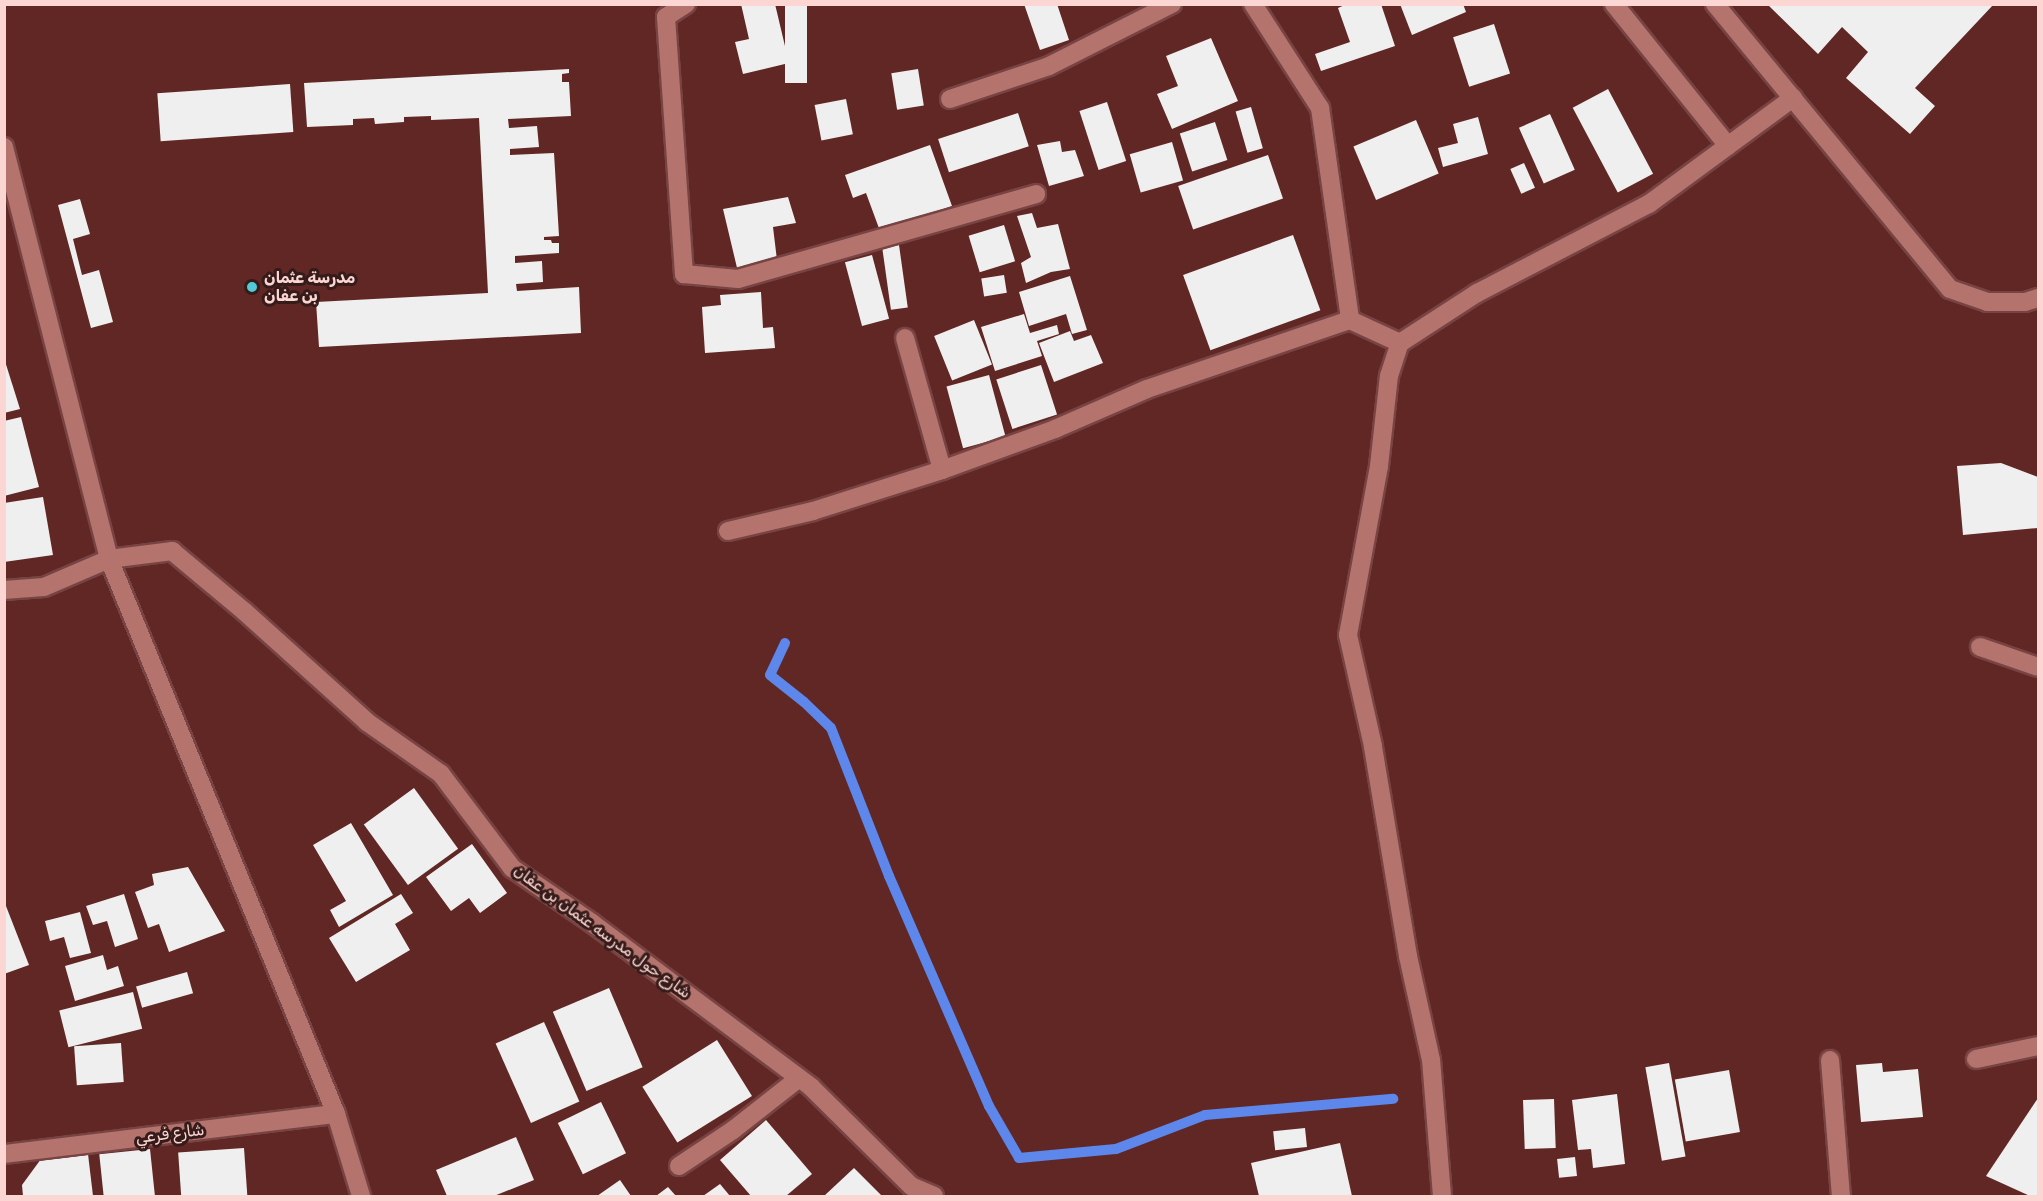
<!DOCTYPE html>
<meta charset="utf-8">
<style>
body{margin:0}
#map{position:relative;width:2043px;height:1201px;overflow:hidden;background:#612725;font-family:Rubik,Vazirmatn,sans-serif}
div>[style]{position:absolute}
.stream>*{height:10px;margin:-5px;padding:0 5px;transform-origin:5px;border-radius:5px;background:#5d87eb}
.building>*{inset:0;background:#efefef;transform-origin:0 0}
.roads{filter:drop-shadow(2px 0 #774443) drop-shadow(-2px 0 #774443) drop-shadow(0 2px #774443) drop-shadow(0 -2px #774443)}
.lane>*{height:18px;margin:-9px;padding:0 9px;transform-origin:9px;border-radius:9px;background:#b5736d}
.street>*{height:18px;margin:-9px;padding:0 9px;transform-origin:9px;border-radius:9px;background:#b5736d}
.dots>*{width:16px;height:16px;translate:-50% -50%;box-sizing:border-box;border:3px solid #351b19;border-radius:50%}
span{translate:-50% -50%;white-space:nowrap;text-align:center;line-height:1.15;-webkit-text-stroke:6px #351b19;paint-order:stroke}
.poi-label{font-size:16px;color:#fbd6d2;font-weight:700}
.left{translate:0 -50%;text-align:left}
.street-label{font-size:16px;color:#fbd6d2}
.frame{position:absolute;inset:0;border:6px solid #fbd6d2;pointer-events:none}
</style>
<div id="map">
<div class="stream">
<i style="left:785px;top:643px;width:35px;rotate:115deg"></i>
<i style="left:770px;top:675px;width:43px;rotate:38.5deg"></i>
<i style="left:804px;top:702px;width:37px;rotate:44deg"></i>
<i style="left:831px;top:728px;width:159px;rotate:68.6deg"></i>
<i style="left:889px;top:876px;width:251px;rotate:66.5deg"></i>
<i style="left:989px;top:1106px;width:60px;rotate:60deg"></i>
<i style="left:1019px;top:1158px;width:97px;rotate:-5.3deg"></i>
<i style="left:1116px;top:1149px;width:95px;rotate:-20.9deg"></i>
<i style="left:1205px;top:1115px;width:189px;rotate:-4.9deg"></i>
</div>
<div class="building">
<i style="clip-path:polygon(741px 4px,775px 4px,789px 63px,743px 74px,735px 42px,749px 39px)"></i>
<i style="left:785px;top:4px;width:22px;height:79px"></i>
<i style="clip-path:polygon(1024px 4px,1057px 4px,1069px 40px,1040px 50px)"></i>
<i style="clip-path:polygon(1347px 4px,1381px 4px,1395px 46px,1321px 71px,1315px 54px,1350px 42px,1338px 8px)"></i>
<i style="clip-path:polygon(1400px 4px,1463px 4px,1466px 12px,1412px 35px)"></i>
<i style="clip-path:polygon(1767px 4px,1994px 4px,1915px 88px,1935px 106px,1910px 134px,1846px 78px,1868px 52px,1842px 27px,1818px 54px)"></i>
<i style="left:1494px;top:24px;width:52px;height:43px;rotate:72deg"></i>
<i style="clip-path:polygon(1211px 38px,1238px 101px,1172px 129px,1157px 94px,1178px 86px,1166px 56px)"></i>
<i style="clip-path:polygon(569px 69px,569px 73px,562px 74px,562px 82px,569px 82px,571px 116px,508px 119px,509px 128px,537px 126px,539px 147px,510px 149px,510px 155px,554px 153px,559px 236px,544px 237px,544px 240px,551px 240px,552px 243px,559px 243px,559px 253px,515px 256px,515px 263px,542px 261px,543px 282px,516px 284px,517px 291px,579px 287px,581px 333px,319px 347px,316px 302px,488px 293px,479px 118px,431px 120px,431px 116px,404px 117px,404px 122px,375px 124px,374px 118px,353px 119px,353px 125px,307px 127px,304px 83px)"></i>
<i style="left:918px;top:69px;width:37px;height:27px;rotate:81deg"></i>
<i style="left:290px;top:84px;width:48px;height:133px;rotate:86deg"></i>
<i style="left:1608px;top:89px;width:96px;height:40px;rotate:62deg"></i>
<i style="left:846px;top:99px;width:36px;height:32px;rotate:79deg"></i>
<i style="left:1107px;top:102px;width:62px;height:29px;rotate:72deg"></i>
<i style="left:1251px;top:107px;width:43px;height:16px;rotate:74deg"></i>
<i style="left:1018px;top:113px;width:35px;height:84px;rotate:72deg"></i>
<i style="left:1550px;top:114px;width:61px;height:34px;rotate:66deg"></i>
<i style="clip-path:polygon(1478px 117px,1488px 154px,1443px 167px,1438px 148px,1458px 143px,1453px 124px)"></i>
<i style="left:1416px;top:120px;width:58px;height:68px;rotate:67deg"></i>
<i style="left:1215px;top:122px;width:40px;height:37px;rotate:72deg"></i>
<i style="clip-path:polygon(1060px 141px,1062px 152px,1075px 150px,1084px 176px,1049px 186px,1037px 145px)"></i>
<i style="left:1172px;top:142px;width:40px;height:44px;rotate:74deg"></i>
<i style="clip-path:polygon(930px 145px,952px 206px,880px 231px,866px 193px,853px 198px,845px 175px)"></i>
<i style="left:1268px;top:155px;width:46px;height:95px;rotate:71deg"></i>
<i style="left:1524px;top:163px;width:27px;height:15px;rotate:66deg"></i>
<i style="clip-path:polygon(788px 197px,796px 223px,773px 227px,777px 260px,738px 272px,723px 209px)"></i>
<i style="clip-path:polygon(80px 199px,90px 234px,73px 239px,82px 275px,99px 270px,113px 322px,91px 328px,58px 205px)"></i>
<i style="clip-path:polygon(1032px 213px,1037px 228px,1058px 224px,1070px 269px,1051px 272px,1026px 283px,1021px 263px,1031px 257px,1017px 216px)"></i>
<i style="left:1004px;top:225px;width:38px;height:37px;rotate:73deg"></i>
<i style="left:1293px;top:235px;width:80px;height:117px;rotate:70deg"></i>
<i style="left:899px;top:245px;width:63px;height:17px;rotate:82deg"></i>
<i style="left:872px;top:255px;width:66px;height:28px;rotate:75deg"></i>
<i style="left:1004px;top:275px;width:18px;height:23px;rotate:81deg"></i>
<i style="clip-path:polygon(1070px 276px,1087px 330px,1072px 334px,1066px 314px,1029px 326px,1019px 292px)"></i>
<i style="clip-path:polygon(761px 292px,763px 328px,773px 327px,775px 348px,705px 353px,702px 307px,721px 305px,720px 295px)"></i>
<i style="clip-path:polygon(1024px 314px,1030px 333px,1057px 325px,1059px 334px,1037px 341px,1042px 356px,995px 371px,981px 327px)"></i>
<i style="left:974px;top:320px;width:48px;height:43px;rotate:68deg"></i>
<i style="clip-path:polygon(1070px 331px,1074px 341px,1091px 335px,1103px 363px,1054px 382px,1039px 343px)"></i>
<i style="clip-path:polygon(4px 358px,20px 409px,4px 413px)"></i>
<i style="left:1041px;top:365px;width:52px;height:47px;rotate:72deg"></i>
<i style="left:989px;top:375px;width:64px;height:44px;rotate:75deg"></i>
<i style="clip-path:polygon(21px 417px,39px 487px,4px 496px,4px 421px)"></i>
<i style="clip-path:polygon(2001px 463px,2038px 477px,2038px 528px,1963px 535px,1957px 466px)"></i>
<i style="clip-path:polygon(43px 497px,53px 555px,4px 562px,4px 503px)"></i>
<i style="left:414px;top:788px;width:75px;height:62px;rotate:54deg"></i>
<i style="clip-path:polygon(351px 823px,393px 895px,339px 927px,330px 910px,346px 901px,313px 845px)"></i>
<i style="clip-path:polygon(472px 844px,507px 893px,480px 913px,469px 898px,451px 911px,426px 877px)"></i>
<i style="clip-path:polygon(188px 867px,225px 931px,169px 952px,159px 924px,148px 928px,135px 892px,154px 885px,152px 874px)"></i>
<i style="clip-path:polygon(124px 894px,138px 939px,115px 947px,107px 921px,93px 925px,86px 906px)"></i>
<i style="clip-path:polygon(401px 894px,413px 913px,395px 924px,410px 950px,356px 982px,329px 938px)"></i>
<i style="clip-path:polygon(4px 901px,29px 965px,4px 974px)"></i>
<i style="clip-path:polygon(80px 912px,91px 953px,70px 958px,64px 937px,50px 941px,45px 921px)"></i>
<i style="clip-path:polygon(103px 955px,107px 970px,118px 966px,124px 986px,75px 1001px,65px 966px)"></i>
<i style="left:187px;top:972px;width:22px;height:53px;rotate:74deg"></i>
<i style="left:609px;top:988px;width:86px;height:61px;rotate:67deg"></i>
<i style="left:133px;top:992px;width:38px;height:76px;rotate:76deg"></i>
<i style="left:544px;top:1022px;width:87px;height:53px;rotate:66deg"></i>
<i style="left:717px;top:1040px;width:66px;height:88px;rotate:58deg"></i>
<i style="left:121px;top:1043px;width:39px;height:47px;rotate:86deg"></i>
<i style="left:1669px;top:1063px;width:95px;height:24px;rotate:80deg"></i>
<i style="clip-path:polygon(1882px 1063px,1883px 1072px,1918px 1069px,1923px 1117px,1861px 1122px,1856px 1065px)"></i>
<i style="left:1729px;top:1070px;width:63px;height:55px;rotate:80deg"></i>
<i style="clip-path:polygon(1617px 1094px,1625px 1164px,1593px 1168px,1591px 1149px,1578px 1150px,1572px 1100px)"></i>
<i style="clip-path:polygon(2038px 1098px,2038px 1196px,2030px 1196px,1986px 1176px)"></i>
<i style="left:1554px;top:1099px;width:49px;height:31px;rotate:88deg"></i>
<i style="left:601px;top:1102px;width:57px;height:48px;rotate:64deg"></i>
<i style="clip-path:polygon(766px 1120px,812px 1174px,786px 1196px,751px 1196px,720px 1160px)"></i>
<i style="left:1305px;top:1128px;width:19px;height:32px;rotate:84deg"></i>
<i style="clip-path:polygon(516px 1137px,534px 1180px,494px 1196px,447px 1196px,436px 1170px)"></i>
<i style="clip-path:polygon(1340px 1143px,1352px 1196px,1259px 1196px,1251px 1163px)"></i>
<i style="left:244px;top:1148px;width:48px;height:66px;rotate:86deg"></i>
<i style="left:150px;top:1149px;width:47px;height:51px;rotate:84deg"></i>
<i style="clip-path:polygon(88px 1154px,93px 1196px,23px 1196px,22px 1185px,41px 1159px)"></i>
<i style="left:1575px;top:1157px;width:19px;height:18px;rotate:84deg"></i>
<i style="clip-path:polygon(854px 1168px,882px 1196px,824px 1196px)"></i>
<i style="clip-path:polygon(620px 1180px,631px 1196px,597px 1196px)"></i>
<i style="clip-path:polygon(720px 1184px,730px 1196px,703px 1196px)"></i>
<i style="clip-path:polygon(668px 1187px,676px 1196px,656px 1196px)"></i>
</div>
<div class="roads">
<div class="lane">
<i style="left:1976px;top:1059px;width:63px;rotate:-11.8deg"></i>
</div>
<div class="street">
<i style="left:686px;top:4px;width:24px;rotate:147deg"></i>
<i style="left:666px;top:17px;width:258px;rotate:86deg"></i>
<i style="left:684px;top:274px;width:54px;rotate:5.3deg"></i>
<i style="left:738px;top:279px;width:310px;rotate:-15.9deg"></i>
<i style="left:1253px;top:4px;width:124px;rotate:57.2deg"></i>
<i style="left:1320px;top:108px;width:214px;rotate:81.9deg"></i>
<i style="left:1614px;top:4px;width:182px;rotate:51.2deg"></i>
<i style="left:1715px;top:4px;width:369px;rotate:50.5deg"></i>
<i style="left:1950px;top:289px;width:39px;rotate:19deg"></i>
<i style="left:1987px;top:302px;width:38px"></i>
<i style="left:2025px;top:302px;width:14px;rotate:-17deg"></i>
<i style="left:950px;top:99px;width:104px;rotate:-18.4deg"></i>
<i style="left:1049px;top:66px;width:138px;rotate:-26.8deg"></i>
<i style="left:4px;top:147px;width:425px;rotate:75.7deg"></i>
<i style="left:109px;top:559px;width:600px;rotate:67.75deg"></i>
<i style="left:336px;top:1114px;width:86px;rotate:73deg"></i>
<i style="left:905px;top:338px;width:137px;rotate:74.3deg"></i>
<i style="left:728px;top:531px;width:87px;rotate:-13.2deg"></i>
<i style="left:813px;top:511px;width:135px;rotate:-17.6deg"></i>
<i style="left:942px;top:470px;width:120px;rotate:-19.9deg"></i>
<i style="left:1055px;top:429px;width:100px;rotate:-23.5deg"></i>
<i style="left:1147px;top:389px;width:214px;rotate:-18.8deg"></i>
<i style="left:1350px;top:320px;width:55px;rotate:24.7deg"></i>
<i style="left:4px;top:590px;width:40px;rotate:-4.3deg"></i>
<i style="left:44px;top:587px;width:71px;rotate:-23.3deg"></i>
<i style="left:109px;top:559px;width:64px;rotate:-7.2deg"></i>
<i style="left:172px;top:551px;width:95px;rotate:39.9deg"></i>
<i style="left:245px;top:612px;width:164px;rotate:42deg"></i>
<i style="left:367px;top:722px;width:90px;rotate:35.1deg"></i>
<i style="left:441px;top:774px;width:118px;rotate:52.9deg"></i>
<i style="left:512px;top:868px;width:97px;rotate:34.5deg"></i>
<i style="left:592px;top:923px;width:274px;rotate:36.8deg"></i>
<i style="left:811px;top:1087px;width:141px;rotate:44.7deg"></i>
<i style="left:911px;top:1186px;width:25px;rotate:23deg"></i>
<i style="left:1980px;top:647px;width:61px;rotate:19deg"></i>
<i style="left:1830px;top:1060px;width:136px;rotate:85.4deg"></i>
<i style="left:4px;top:1154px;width:334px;rotate:-6.9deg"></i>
<i style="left:679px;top:1166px;width:65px;rotate:-33.7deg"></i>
<i style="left:733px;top:1130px;width:84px;rotate:-38.2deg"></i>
<i style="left:1442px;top:1196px;width:136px;rotate:-94.6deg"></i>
<i style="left:1431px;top:1060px;width:107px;rotate:-102.5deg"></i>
<i style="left:1408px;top:956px;width:213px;rotate:-99.5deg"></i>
<i style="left:1373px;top:746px;width:114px;rotate:-102.7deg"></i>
<i style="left:1348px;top:635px;width:172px;rotate:-79.6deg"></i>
<i style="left:1379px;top:466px;width:91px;rotate:-83.7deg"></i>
<i style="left:1389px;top:376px;width:35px;rotate:-72deg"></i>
<i style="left:1400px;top:343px;width:92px;rotate:-33deg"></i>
<i style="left:1477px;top:293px;width:194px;rotate:-27.4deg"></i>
<i style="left:1649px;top:204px;width:179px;rotate:-36.4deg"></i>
</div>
</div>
<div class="dots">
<i style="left:252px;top:287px;background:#52cbd8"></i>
</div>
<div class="poi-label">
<span class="left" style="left:264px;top:287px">مدرسة عثمان<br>بن عفان</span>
</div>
<div class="street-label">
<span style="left:602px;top:932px;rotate:36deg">شارع حول مدرسه عثمان بن عفان</span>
<span style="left:170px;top:1134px;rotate:-7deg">شارع فرعي</span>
</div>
<div class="frame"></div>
</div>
